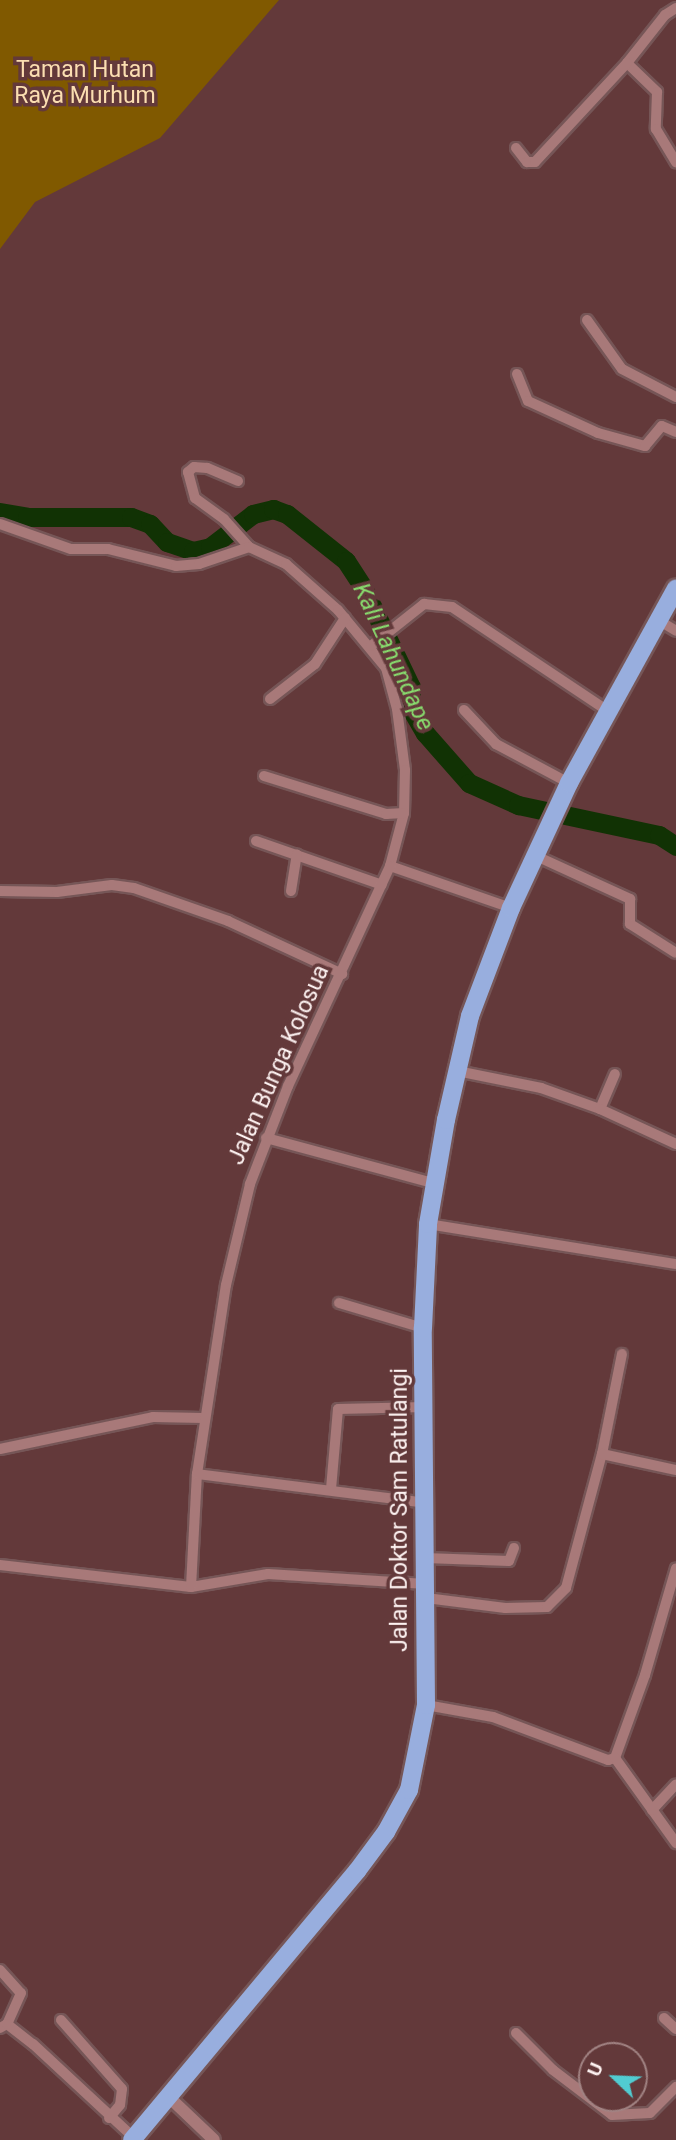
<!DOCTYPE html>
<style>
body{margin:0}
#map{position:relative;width:676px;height:2140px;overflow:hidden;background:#63393a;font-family:Roboto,sans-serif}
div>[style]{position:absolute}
.green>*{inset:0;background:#805900}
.river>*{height:19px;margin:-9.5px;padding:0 9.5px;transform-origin:9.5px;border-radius:9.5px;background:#113204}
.roads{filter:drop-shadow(2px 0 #765657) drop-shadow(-2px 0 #765657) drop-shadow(0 2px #765657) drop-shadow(0 -2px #765657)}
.minor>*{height:10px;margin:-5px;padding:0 5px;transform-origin:5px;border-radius:5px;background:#a87979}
.tertiary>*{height:12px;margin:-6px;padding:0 6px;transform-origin:6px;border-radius:6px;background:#a87979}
.trunk>*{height:18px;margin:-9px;padding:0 9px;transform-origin:9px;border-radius:9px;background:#98aede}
span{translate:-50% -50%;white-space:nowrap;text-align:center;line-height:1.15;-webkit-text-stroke:7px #63393a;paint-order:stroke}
.park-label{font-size:23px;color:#fbdeb1}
.street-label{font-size:23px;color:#fdf2f1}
.water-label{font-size:24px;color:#88dc6e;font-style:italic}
.north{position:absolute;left:578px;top:2042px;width:70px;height:70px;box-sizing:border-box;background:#63393a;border:2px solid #a18383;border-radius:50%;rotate:293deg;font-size:19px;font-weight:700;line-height:28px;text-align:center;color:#fdf2f1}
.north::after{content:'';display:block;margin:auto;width:24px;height:32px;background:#51ccd1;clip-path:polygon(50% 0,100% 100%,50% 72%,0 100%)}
</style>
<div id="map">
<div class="green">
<i style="clip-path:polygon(0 0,279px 0,160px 138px,35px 202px,0 249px)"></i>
</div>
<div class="river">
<i style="left:0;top:512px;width:27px;rotate:10deg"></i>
<i style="left:27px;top:517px;width:104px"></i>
<i style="left:131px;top:517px;width:20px;rotate:20deg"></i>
<i style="left:150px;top:524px;width:25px;rotate:47deg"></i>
<i style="left:167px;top:542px;width:28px;rotate:19deg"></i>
<i style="left:193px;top:551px;width:17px;rotate:-13deg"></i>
<i style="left:210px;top:547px;width:54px;rotate:-37.5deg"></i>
<i style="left:253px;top:514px;width:21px;rotate:-14deg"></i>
<i style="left:273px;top:509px;width:15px;rotate:20deg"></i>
<i style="left:287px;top:514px;width:75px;rotate:38.5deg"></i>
<i style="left:346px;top:561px;width:33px;rotate:57deg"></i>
<i style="left:364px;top:589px;width:109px;rotate:64.4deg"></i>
<i style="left:411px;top:687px;width:22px;rotate:90deg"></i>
<i style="left:411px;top:709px;width:28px;rotate:60deg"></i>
<i style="left:425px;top:733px;width:67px;rotate:48.7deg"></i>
<i style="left:469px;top:783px;width:54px;rotate:24.2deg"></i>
<i style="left:518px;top:805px;width:144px;rotate:12deg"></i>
<i style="left:659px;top:835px;width:20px;rotate:33deg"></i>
</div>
<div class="roads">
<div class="minor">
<i style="left:676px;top:8px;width:13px;rotate:148deg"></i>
<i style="left:665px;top:15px;width:61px;rotate:128.4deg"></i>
<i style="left:627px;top:63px;width:42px;rotate:44deg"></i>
<i style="left:657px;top:92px;width:37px;rotate:92deg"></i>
<i style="left:656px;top:129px;width:39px;rotate:59deg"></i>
<i style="left:516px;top:148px;width:18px;rotate:52deg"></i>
<i style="left:527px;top:162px;width:8px"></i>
<i style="left:535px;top:162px;width:135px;rotate:-47.1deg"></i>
<i style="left:587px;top:320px;width:60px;rotate:54.5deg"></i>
<i style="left:622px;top:369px;width:61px;rotate:27.4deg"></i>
<i style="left:517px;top:374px;width:29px;rotate:68deg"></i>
<i style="left:528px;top:401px;width:77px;rotate:24.6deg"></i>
<i style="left:598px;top:433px;width:49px;rotate:15.5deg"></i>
<i style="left:645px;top:446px;width:26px;rotate:-50deg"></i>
<i style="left:662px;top:426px;width:15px;rotate:23deg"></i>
<i style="left:238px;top:481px;width:34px;rotate:-157deg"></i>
<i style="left:207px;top:468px;width:13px;rotate:-176deg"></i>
<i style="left:194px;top:467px;width:8px;rotate:140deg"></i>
<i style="left:188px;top:472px;width:27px;rotate:75deg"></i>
<i style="left:195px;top:498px;width:36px;rotate:36deg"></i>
<i style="left:224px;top:519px;width:38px;rotate:48deg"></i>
<i style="left:0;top:524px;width:75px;rotate:19.4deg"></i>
<i style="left:71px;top:549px;width:37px"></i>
<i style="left:108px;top:549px;width:70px;rotate:14deg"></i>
<i style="left:176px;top:566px;width:23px;rotate:-5deg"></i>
<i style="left:199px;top:564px;width:53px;rotate:-18.8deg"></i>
<i style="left:249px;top:547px;width:41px;rotate:24.7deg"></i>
<i style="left:286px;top:564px;width:69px;rotate:41.5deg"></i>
<i style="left:338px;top:610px;width:75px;rotate:50.4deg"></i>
<i style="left:386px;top:668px;width:42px;rotate:75deg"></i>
<i style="left:397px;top:709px;width:62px;rotate:82.5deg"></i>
<i style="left:405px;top:770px;width:43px;rotate:91.3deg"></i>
<i style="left:404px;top:813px;width:55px;rotate:104.8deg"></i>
<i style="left:390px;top:866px;width:128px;rotate:19.1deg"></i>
<i style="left:658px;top:620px;width:21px;rotate:31deg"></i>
<i style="left:371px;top:646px;width:68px;rotate:-38.4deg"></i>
<i style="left:424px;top:604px;width:28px;rotate:6deg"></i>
<i style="left:452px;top:607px;width:187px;rotate:33.7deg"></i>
<i style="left:270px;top:699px;width:57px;rotate:-37.9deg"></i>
<i style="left:315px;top:664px;width:55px;rotate:-56.9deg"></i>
<i style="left:464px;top:710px;width:47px;rotate:46.7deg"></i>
<i style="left:496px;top:744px;width:83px;rotate:28.1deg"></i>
<i style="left:264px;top:776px;width:128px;rotate:17.3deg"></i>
<i style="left:386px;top:814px;width:18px;rotate:-3deg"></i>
<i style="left:256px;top:841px;width:133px;rotate:19.2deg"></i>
<i style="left:534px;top:855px;width:106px;rotate:24.6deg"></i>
<i style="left:630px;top:899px;width:25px;rotate:90deg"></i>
<i style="left:630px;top:924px;width:54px;rotate:32.2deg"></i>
<i style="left:0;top:891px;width:57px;rotate:1deg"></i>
<i style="left:57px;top:892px;width:55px;rotate:-7.3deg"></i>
<i style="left:112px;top:885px;width:22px;rotate:8deg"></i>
<i style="left:134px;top:888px;width:100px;rotate:19.3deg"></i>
<i style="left:228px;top:921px;width:126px;rotate:24.9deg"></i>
<i style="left:291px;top:891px;width:37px;rotate:-81deg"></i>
<i style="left:457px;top:1071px;width:86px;rotate:11.4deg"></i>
<i style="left:541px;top:1088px;width:63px;rotate:19.6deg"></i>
<i style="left:600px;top:1109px;width:38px;rotate:-67deg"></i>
<i style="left:600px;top:1109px;width:84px;rotate:24.7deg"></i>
<i style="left:266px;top:1138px;width:173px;rotate:15.1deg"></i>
<i style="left:428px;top:1224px;width:251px;rotate:9.2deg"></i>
<i style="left:339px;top:1303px;width:88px;rotate:16.6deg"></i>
<i style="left:0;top:1449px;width:156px;rotate:-11.8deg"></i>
<i style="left:153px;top:1417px;width:50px;rotate:1.1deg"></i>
<i style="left:602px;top:1454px;width:102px;rotate:-78.7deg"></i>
<i style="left:197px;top:1474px;width:191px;rotate:-81.3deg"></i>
<i style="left:226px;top:1285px;width:104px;rotate:-76.6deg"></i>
<i style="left:250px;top:1184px;width:105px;rotate:-68.8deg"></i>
<i style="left:288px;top:1086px;width:242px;rotate:-65.1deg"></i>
<i style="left:331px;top:1489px;width:80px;rotate:-85deg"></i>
<i style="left:338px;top:1409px;width:87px;rotate:-1.3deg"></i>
<i style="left:425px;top:1558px;width:84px;rotate:2deg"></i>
<i style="left:509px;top:1561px;width:14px;rotate:-69deg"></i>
<i style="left:0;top:1565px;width:192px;rotate:6.6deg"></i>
<i style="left:191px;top:1587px;width:78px;rotate:-9.6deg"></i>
<i style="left:268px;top:1574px;width:158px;rotate:3.6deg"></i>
<i style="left:191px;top:1587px;width:113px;rotate:-87deg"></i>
<i style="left:197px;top:1474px;width:231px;rotate:7.2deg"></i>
<i style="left:426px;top:1598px;width:80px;rotate:7.2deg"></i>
<i style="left:505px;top:1608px;width:42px;rotate:-1.4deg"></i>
<i style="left:547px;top:1607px;width:27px;rotate:-45deg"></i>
<i style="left:566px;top:1588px;width:139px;rotate:-75deg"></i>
<i style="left:602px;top:1454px;width:76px;rotate:12.2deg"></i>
<i style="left:426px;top:1705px;width:68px;rotate:10.2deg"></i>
<i style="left:493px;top:1717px;width:123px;rotate:20.5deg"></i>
<i style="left:608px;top:1760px;width:7px;rotate:-16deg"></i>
<i style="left:615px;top:1758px;width:88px;rotate:-70.1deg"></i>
<i style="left:645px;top:1675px;width:111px;rotate:-73.8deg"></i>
<i style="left:615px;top:1758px;width:105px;rotate:54.3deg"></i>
<i style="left:652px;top:1810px;width:35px;rotate:-47deg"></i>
<i style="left:0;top:1970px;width:31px;rotate:48deg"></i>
<i style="left:21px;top:1993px;width:34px;rotate:114deg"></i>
<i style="left:664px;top:2018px;width:16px;rotate:43deg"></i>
<i style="left:61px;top:2020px;width:92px;rotate:48.5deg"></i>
<i style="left:122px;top:2089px;width:16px;rotate:97deg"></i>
<i style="left:120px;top:2105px;width:17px;rotate:130deg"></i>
<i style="left:0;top:2028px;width:8px;rotate:-30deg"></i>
<i style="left:7px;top:2024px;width:33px;rotate:38deg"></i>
<i style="left:33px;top:2044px;width:138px;rotate:42.9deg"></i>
<i style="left:516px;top:2033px;width:52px;rotate:45deg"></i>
<i style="left:553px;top:2070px;width:74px;rotate:37.3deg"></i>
<i style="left:612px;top:2115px;width:38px;rotate:-3deg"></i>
<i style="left:650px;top:2113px;width:37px;rotate:-45deg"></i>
</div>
<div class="tertiary">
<i style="left:171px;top:2099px;width:59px;rotate:43.6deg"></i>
</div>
<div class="trunk">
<i style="left:132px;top:2140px;width:351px;rotate:-50.1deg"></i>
<i style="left:357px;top:1871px;width:49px;rotate:-53.4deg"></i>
<i style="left:386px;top:1832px;width:48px;rotate:-61.3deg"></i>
<i style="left:409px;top:1790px;width:87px;rotate:-78.7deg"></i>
<i style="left:426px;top:1705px;width:377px;rotate:-90.5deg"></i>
<i style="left:423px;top:1328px;width:104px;rotate:-87.2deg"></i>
<i style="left:428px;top:1224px;width:106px;rotate:-80.2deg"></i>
<i style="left:446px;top:1120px;width:107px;rotate:-77deg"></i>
<i style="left:470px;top:1016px;width:116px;rotate:-69.2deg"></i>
<i style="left:511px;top:908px;width:138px;rotate:-65.1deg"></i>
<i style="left:569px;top:783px;width:222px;rotate:-61.2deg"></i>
</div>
</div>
<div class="park-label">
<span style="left:85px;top:83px">Taman Hutan<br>Raya Murhum</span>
</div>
<div class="street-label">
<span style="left:279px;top:1065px;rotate:-66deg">Jalan Bunga Kolosua</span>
<span style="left:400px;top:1510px;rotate:-90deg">Jalan Doktor Sam Ratulangi</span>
</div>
<div class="water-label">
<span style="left:393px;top:657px;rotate:65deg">Kali Lahundape</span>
</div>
<div class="north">U</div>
</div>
